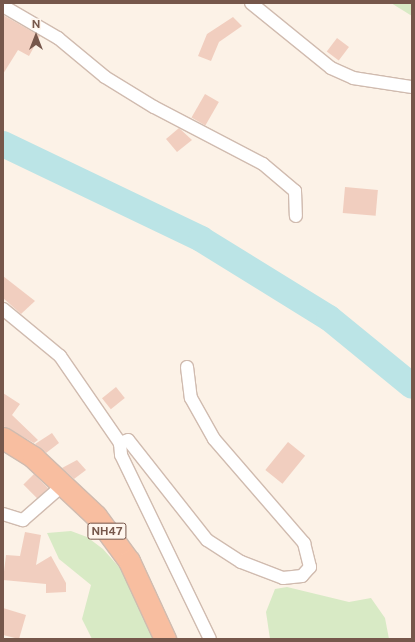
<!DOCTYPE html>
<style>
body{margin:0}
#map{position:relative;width:415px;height:642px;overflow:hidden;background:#fcf2e7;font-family:"Public Sans",sans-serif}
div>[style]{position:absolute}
.green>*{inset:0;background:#d8eac5}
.river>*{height:26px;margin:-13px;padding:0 13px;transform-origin:13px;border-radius:13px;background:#bbe4e6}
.building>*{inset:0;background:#f1cebf;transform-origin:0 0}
.roads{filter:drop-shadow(1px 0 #d0bbaf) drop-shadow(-1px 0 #d0bbaf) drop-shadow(0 1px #d0bbaf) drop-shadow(0 -1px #d0bbaf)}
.minor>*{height:12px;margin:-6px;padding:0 6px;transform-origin:6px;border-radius:6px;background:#fff}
.trunk>*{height:21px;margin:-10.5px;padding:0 10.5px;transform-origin:10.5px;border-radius:10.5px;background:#f8bea0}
span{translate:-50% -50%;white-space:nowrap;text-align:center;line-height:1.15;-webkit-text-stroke:3.5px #fff6ee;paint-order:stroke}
.shield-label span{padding:1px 3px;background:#fff6ee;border:1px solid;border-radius:3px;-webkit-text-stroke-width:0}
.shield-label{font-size:11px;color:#76574b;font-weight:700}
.frame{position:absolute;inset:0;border:4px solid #76574b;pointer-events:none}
.north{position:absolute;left:16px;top:16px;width:40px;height:40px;-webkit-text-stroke:3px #fff6ee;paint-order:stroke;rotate:0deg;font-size:11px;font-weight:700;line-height:16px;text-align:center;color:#76574b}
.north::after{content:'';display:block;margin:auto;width:14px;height:18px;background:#76574b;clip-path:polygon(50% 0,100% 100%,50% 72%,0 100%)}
</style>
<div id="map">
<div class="green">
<i style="clip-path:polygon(391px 3px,412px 3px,412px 16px)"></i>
<i style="clip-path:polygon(71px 531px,87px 537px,103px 549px,127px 576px,155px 639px,92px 639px,82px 619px,91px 585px,59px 559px,47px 533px)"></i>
<i style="clip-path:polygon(287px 587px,349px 602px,371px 598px,385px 618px,389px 639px,270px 639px,266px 612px,275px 589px)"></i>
</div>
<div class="river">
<i style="left:3px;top:144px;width:220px;rotate:25.6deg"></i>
<i style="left:201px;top:239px;width:150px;rotate:31.7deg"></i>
<i style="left:329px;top:318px;width:107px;rotate:39.3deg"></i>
</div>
<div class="building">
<i style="clip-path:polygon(3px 15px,40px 36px,29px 56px,18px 50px,3px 74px)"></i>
<i style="clip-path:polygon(233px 17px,242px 26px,219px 42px,211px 61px,198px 56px,207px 34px)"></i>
<i style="left:337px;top:38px;width:15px;height:17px;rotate:37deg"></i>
<i style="left:205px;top:94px;width:16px;height:27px;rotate:30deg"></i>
<i style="clip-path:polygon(179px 128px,192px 140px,177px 152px,166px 139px)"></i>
<i style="left:345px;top:187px;width:33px;height:26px;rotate:5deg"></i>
<i style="clip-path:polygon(3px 276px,35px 301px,21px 314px,3px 298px)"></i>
<i style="left:116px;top:387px;width:14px;height:18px;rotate:51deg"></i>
<i style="clip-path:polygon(3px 393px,20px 404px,12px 415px,38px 440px,34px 443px,3px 426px)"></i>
<i style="clip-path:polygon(52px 433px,59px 443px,46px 453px,35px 444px)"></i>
<i style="left:288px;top:442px;width:22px;height:36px;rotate:39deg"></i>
<i style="clip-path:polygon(77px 460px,86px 470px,74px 479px,62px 468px)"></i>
<i style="left:34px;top:474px;width:20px;height:15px;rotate:45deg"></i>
<i style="clip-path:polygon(25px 532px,41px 535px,36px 565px,51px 556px,66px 583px,66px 592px,46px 593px,46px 584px,3px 580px,6px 555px,20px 556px)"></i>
<i style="clip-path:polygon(3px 608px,26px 615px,19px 639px,3px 635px)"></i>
</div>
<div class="roads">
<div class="minor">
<i style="left:251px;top:3px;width:103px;rotate:39.1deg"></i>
<i style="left:331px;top:68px;width:24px;rotate:24deg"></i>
<i style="left:353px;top:78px;width:60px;rotate:8.7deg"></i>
<i style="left:3px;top:6px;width:64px;rotate:30.2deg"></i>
<i style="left:58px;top:38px;width:61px;rotate:39.7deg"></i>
<i style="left:105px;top:77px;width:57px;rotate:31.5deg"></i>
<i style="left:154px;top:107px;width:123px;rotate:27.6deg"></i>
<i style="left:263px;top:164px;width:42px;rotate:40.2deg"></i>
<i style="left:295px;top:191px;width:25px;rotate:88deg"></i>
<i style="left:3px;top:309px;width:74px;rotate:39.5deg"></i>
<i style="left:60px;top:356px;width:106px;rotate:55.4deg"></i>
<i style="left:187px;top:367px;width:31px;rotate:83deg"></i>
<i style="left:191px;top:398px;width:47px;rotate:60.7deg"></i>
<i style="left:214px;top:439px;width:138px;rotate:49.1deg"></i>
<i style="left:304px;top:543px;width:25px;rotate:76deg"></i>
<i style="left:310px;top:567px;width:12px;rotate:132deg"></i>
<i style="left:302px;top:576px;width:19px;rotate:174deg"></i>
<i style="left:283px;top:578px;width:45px;rotate:-159.1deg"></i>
<i style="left:241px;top:562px;width:40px;rotate:-147.1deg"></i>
<i style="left:207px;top:540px;width:127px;rotate:-128.3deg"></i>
<i style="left:128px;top:440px;width:9px;rotate:159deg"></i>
<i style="left:120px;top:443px;width:12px;rotate:85deg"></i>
<i style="left:121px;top:455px;width:204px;rotate:64.2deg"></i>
<i style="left:3px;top:514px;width:21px;rotate:17deg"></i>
<i style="left:23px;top:520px;width:52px;rotate:-41.1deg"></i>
</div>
<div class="trunk">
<i style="left:3px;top:438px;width:36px;rotate:32deg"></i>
<i style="left:33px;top:457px;width:86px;rotate:43.1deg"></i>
<i style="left:96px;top:516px;width:56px;rotate:53.7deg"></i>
<i style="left:129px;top:561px;width:86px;rotate:65.2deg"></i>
</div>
</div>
<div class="shield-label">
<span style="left:107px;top:531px">NH47</span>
</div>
<div class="frame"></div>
<div class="north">N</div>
</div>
